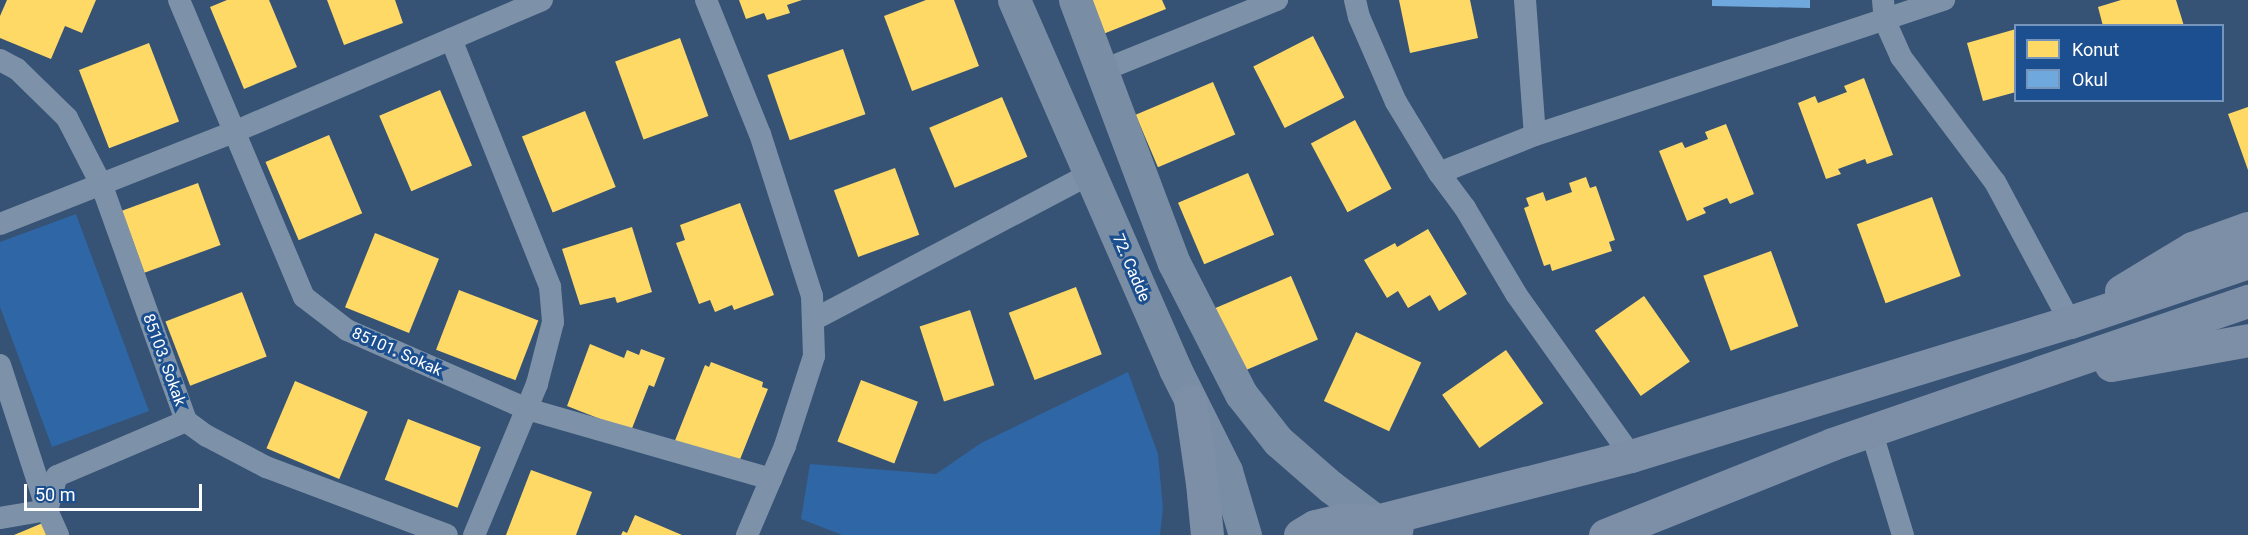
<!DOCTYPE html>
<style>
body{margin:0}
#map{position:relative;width:2248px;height:535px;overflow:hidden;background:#365274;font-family:Roboto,sans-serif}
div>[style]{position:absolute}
.green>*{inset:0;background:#2f66a5}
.homes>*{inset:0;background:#ffd966;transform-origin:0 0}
.schools>*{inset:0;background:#6fa8dc}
.street>*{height:22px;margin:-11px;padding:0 11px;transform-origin:11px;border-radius:11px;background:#7d92a8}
.secondary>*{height:33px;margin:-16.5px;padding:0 16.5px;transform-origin:16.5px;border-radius:16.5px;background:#798da4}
.primary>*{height:33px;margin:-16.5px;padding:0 16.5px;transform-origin:16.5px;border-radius:16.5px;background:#7d8ea7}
span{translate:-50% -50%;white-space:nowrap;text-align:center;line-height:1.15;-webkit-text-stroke:6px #1b4f8f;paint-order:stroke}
.street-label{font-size:16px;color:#fff}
.legend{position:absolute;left:2014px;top:24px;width:210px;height:78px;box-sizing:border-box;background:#1b4f8f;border:2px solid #7695bc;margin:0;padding:8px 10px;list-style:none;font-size:18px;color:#fff}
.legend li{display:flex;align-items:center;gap:12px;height:30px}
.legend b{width:30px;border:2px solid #7695bc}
.scale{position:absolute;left:24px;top:484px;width:178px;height:27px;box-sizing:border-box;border:3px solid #fff;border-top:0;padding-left:8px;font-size:18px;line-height:21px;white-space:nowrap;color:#fff;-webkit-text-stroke:4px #1b4f8f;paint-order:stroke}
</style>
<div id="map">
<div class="green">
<i style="clip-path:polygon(76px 214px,149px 411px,52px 447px,0 307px,0 242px)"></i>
<i style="clip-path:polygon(1128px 372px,1158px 454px,1163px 508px,1160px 535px,842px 535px,801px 519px,810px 464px,936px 474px,981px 443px)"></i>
</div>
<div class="homes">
<i style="clip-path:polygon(7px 0,96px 0,82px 33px,65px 26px,51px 59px,0 38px,0 16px)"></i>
<i style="clip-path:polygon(227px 0,269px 0,297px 67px,244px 89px,210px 7px)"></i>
<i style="clip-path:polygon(327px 0,395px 0,403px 23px,344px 45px)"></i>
<i style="clip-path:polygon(739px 0,802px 0,787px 5px,790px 13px,767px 20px,764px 13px,746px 19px)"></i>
<i style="clip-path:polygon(926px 0,954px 0,979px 66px,912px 91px,884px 16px)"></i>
<i style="clip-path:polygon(1084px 0,1162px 0,1166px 9px,1098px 36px)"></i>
<i style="clip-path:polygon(1399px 0,1470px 0,1478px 38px,1410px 53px)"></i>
<i style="clip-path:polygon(2121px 0,2176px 0,2184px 26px,2103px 26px,2098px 7px)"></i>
<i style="clip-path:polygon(2016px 29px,2016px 92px,1983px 101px,1967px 43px)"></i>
<i style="left:1313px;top:36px;width:69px;height:67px;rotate:63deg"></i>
<i style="left:680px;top:38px;width:83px;height:69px;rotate:70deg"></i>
<i style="left:149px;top:43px;width:84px;height:75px;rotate:69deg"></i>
<i style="left:843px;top:49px;width:69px;height:80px;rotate:71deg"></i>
<i style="clip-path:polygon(1864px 78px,1893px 155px,1867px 164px,1865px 159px,1838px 169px,1841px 174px,1826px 179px,1798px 103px,1815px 96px,1818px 103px,1847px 92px,1844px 86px)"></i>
<i style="left:1213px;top:82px;width:57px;height:84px;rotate:67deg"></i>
<i style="left:440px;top:90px;width:82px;height:66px;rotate:67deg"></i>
<i style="left:1002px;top:97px;width:65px;height:79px;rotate:67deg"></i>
<i style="clip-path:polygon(2248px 107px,2248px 170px,2228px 114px)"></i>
<i style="left:585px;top:111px;width:82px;height:68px;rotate:68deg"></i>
<i style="left:1355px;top:120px;width:78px;height:50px;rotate:62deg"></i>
<i style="clip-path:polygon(1726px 124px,1754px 194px,1730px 204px,1727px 198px,1703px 208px,1706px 213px,1687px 221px,1659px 151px,1682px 142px,1685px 148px,1708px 139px,1705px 132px)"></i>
<i style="left:329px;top:135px;width:85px;height:69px;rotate:67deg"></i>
<i style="left:895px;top:168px;width:71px;height:65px;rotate:70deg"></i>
<i style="left:1248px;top:173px;width:67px;height:76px;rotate:67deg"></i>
<i style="clip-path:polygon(1586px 177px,1590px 188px,1596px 186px,1615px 240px,1609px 242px,1612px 251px,1552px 271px,1550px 264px,1544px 266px,1524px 208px,1529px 206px,1526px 198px,1543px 192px,1546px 201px,1572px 192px,1569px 183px)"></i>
<i style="left:198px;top:183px;width:66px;height:81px;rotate:70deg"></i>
<i style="left:1932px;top:197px;width:84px;height:80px;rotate:70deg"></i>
<i style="clip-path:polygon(740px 203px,774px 295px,734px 310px,732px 305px,715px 312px,710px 300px,699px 304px,676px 243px,685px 240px,680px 225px)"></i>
<i style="clip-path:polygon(632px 227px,652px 292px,617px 303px,615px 297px,580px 305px,562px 249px)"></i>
<i style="clip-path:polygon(1428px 229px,1467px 294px,1439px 311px,1430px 295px,1408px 308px,1398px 291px,1387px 298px,1364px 260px,1395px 243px,1397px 247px)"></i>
<i style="left:375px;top:233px;width:69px;height:80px;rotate:22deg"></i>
<i style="left:1771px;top:251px;width:80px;height:72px;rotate:70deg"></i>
<i style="left:1291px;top:276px;width:69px;height:82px;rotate:67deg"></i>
<i style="left:1076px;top:287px;width:72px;height:72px;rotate:69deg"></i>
<i style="left:459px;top:290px;width:85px;height:64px;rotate:21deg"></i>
<i style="left:242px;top:292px;width:69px;height:82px;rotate:69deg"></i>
<i style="left:1644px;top:296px;width:80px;height:60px;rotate:55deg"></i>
<i style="left:970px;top:310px;width:79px;height:53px;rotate:72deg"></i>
<i style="left:1356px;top:332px;width:72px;height:76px;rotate:25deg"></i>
<i style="clip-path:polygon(590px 344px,624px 358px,627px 350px,639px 355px,641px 349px,665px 358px,654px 387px,649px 385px,631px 431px,567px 406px)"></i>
<i style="left:1506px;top:350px;width:65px;height:78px;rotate:55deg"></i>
<i style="clip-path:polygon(711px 362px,763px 382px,762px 387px,768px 389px,737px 467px,674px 443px,705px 365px,709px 367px)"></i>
<i style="left:861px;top:380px;width:61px;height:66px;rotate:21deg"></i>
<i style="left:295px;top:381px;width:79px;height:73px;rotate:23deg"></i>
<i style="left:408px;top:419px;width:78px;height:65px;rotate:21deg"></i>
<i style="clip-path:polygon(531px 470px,592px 492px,576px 535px,506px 535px)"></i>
<i style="clip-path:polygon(635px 515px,682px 535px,621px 535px,623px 531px,627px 533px)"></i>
<i style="clip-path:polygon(45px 522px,50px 535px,14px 535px)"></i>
</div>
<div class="schools">
<i style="clip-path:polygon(1712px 0,1810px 0,1810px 8px,1712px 6px)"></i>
</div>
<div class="street">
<i style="left:179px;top:0;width:322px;rotate:67.2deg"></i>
<i style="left:304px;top:297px;width:54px;rotate:37.5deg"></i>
<i style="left:347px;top:330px;width:197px;rotate:23.7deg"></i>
<i style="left:527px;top:409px;width:254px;rotate:16deg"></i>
<i style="left:706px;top:0;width:144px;rotate:68.1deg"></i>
<i style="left:760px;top:134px;width:170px;rotate:72.2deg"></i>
<i style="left:812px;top:296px;width:60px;rotate:88.1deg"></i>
<i style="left:814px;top:356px;width:95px;rotate:107.9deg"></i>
<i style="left:785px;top:446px;width:97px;rotate:113.1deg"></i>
<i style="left:1355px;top:0;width:17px;rotate:77deg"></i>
<i style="left:1359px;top:17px;width:93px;rotate:66.5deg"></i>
<i style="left:1396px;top:102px;width:83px;rotate:58.8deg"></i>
<i style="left:1439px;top:173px;width:44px;rotate:53.4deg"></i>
<i style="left:1465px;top:208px;width:100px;rotate:59.3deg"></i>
<i style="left:1516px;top:294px;width:199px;rotate:54.6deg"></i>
<i style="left:1525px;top:0;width:135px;rotate:85.8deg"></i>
<i style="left:1883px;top:0;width:21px;rotate:85deg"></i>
<i style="left:1885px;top:21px;width:39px;rotate:66deg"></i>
<i style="left:1901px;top:57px;width:156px;rotate:53.1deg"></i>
<i style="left:1995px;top:182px;width:159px;rotate:61.8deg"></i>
<i style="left:451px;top:39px;width:267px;rotate:68.2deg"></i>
<i style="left:550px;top:287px;width:35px;rotate:85deg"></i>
<i style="left:553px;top:322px;width:64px;rotate:104.5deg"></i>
<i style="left:537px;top:384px;width:164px;rotate:112.6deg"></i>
<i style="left:0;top:60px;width:19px;rotate:28deg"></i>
<i style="left:17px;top:69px;width:70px;rotate:44.4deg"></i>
<i style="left:67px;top:118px;width:76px;rotate:62.8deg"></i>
<i style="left:102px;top:186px;width:250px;rotate:70.3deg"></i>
<i style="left:186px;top:421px;width:26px;rotate:36deg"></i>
<i style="left:207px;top:436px;width:67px;rotate:27.7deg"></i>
<i style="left:266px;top:467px;width:193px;rotate:20.6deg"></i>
<i style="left:1101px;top:71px;width:190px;rotate:-22deg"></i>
<i style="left:1439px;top:173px;width:103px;rotate:-21.6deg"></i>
<i style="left:1535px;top:135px;width:431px;rotate:-18.3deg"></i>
<i style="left:0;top:224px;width:251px;rotate:-21.5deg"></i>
<i style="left:234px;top:132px;width:335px;rotate:-23.2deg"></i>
<i style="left:813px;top:320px;width:313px;rotate:-27.8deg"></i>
<i style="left:0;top:365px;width:152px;rotate:72deg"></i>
<i style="left:47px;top:510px;width:48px;rotate:170.3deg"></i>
<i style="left:1871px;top:430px;width:110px;rotate:73.1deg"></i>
<i style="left:58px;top:535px;width:27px;rotate:-114deg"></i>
<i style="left:47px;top:510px;width:35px;rotate:-74deg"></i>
<i style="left:57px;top:476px;width:140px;rotate:-23.1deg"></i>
</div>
<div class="secondary">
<i style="left:1014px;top:0;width:403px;rotate:66.4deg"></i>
<i style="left:1175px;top:369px;width:114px;rotate:63.4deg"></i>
<i style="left:1226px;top:471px;width:67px;rotate:73.5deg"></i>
<i style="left:1075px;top:0;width:281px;rotate:69.4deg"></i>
<i style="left:1174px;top:263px;width:147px;rotate:62.9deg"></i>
<i style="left:1241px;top:394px;width:60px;rotate:51.8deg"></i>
<i style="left:1278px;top:441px;width:70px;rotate:41deg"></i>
<i style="left:1331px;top:487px;width:56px;rotate:37.1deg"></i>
</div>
<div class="primary">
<i style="left:2121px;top:291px;width:83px;rotate:-31.2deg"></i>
<i style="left:2192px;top:248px;width:59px;rotate:-19.7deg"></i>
<i style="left:2111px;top:365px;width:139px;rotate:-10.3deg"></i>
<i style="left:1190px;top:400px;width:84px;rotate:81.8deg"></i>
<i style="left:1202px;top:483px;width:52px;rotate:84.5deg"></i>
<i style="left:1376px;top:521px;width:263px;rotate:-14.3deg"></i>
<i style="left:1631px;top:456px;width:459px;rotate:-17deg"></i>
<i style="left:2070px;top:322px;width:188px;rotate:-18.6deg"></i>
<i style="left:1300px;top:535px;width:17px;rotate:-31deg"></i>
<i style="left:1315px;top:526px;width:31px;rotate:-13deg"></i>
<i style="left:1345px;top:519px;width:31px;rotate:4deg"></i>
<i style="left:1376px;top:521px;width:22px;rotate:21deg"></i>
<i style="left:1605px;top:535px;width:245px;rotate:-21.8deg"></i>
<i style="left:1832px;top:444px;width:440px;rotate:-19deg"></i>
</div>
<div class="street-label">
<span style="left:1131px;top:268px;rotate:67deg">72. Cadde</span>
<span style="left:397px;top:352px;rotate:24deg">85101. Sokak</span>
<span style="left:164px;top:360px;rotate:70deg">85103. Sokak</span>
</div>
<ul class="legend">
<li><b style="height:16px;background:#ffd966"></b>Konut</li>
<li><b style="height:16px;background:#6fa8dc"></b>Okul</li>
</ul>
<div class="scale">50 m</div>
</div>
